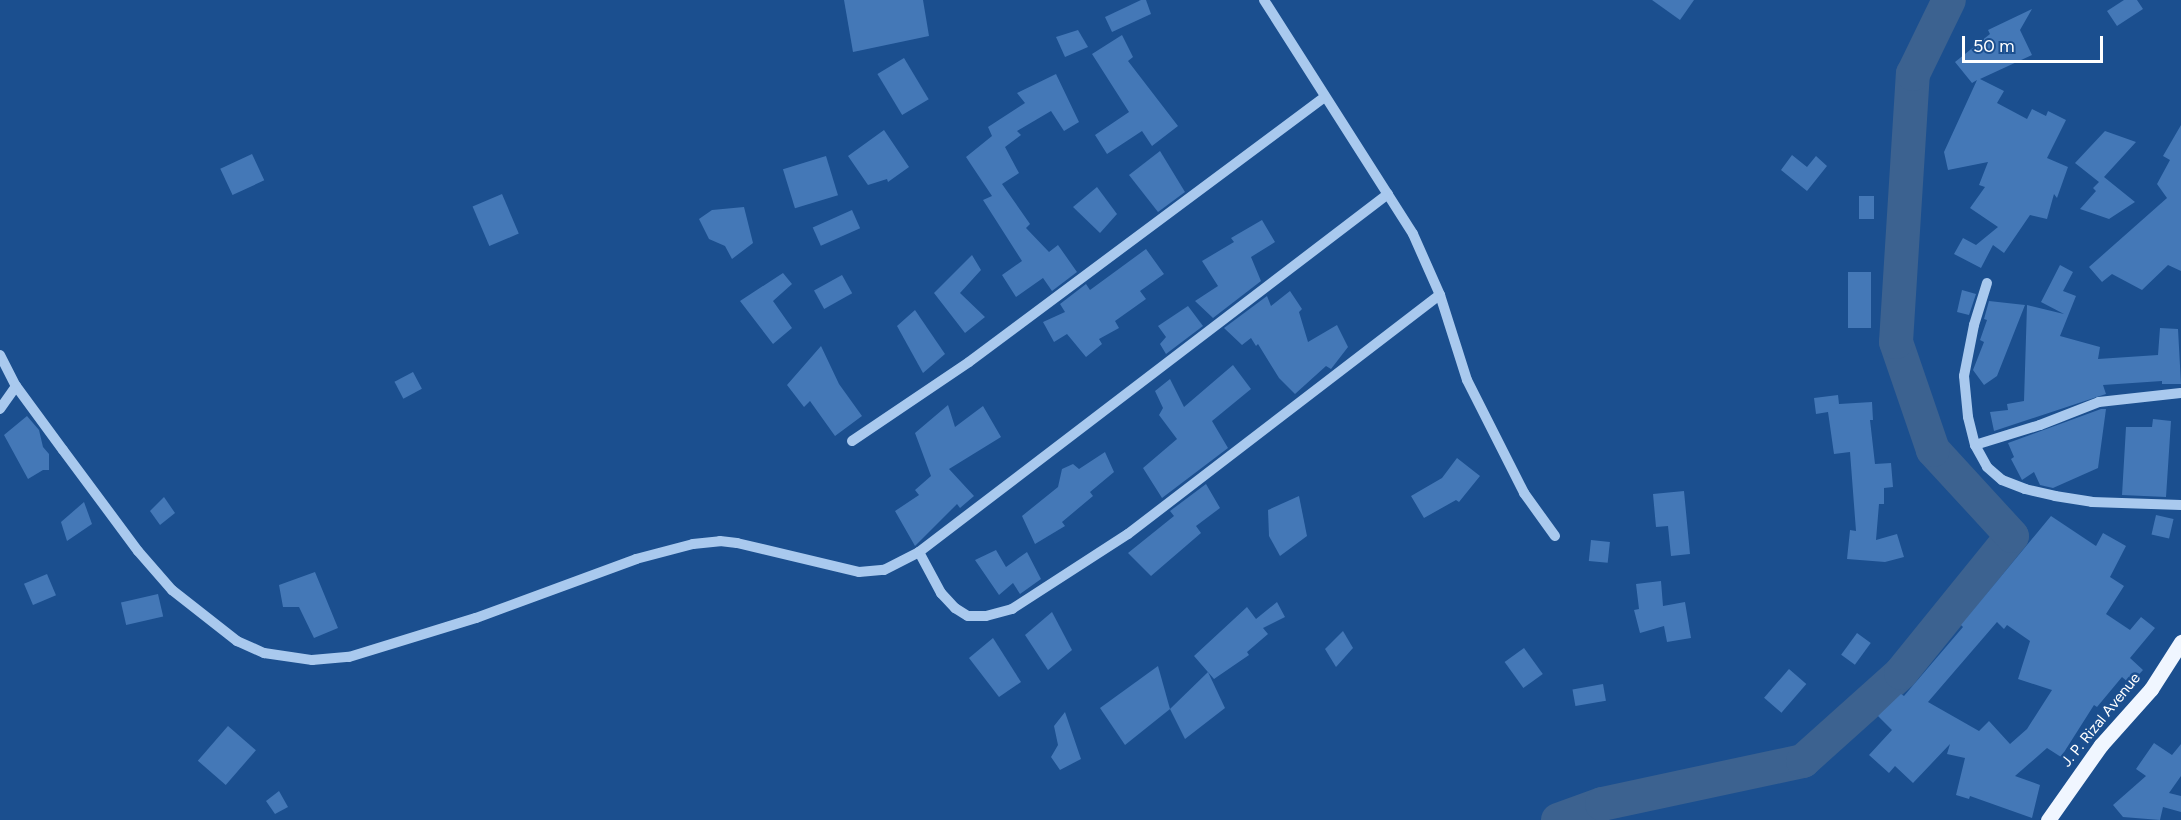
<!DOCTYPE html>
<style>
body{margin:0}
#map{position:relative;width:2181px;height:820px;overflow:hidden;background:#1b4f8f;font-family:Figtree,sans-serif}
div>[style]{position:absolute}
.river>*{height:34px;margin:-17px;padding:0 17px;transform-origin:17px;border-radius:17px;background:#3c6290}
.building>*{inset:0;background:#4478b7;transform-origin:0 0}
.minor>*{height:10px;margin:-5px;padding:0 5px;transform-origin:5px;border-radius:5px;background:#a9c9ee}
.major>*{height:15px;margin:-7.5px;padding:0 7.5px;transform-origin:7.5px;border-radius:7.5px;background:#f0f6ff}
span{translate:-50% -50%;white-space:nowrap;text-align:center;line-height:1.15;-webkit-text-stroke:5px #1b4f8f;paint-order:stroke}
.street-label{font-size:15px;color:#fff}
.scale{position:absolute;left:1962px;top:36px;width:141px;height:27px;box-sizing:border-box;border:3px solid #fff;border-top:0;padding-left:8px;font-size:18px;line-height:21px;white-space:nowrap;color:#fff;-webkit-text-stroke:4px #1b4f8f;paint-order:stroke}
</style>
<div id="map">
<div class="river">
<i style="left:1558px;top:820px;width:47px;rotate:-20deg"></i>
<i style="left:1602px;top:804px;width:206px;rotate:-12.1deg"></i>
<i style="left:1803px;top:761px;width:132px;rotate:-41.9deg"></i>
<i style="left:1901px;top:673px;width:176px;rotate:-51deg"></i>
<i style="left:2012px;top:536px;width:117px;rotate:-132.6deg"></i>
<i style="left:1933px;top:450px;width:114px;rotate:-108.9deg"></i>
<i style="left:1896px;top:342px;width:269px;rotate:-86.4deg"></i>
<i style="left:1913px;top:74px;width:82px;rotate:-64.1deg"></i>
</div>
<div class="building">
<i style="clip-path:polygon(844px 0,923px 0,929px 36px,853px 52px)"></i>
<i style="clip-path:polygon(1141px 0,1146px 0,1151px 14px,1112px 32px,1105px 17px)"></i>
<i style="clip-path:polygon(1652px 0,1694px 0,1680px 20px)"></i>
<i style="clip-path:polygon(2124px 0,2137px 0,2143px 9px,2117px 26px,2107px 11px)"></i>
<i style="clip-path:polygon(2032px 9px,2020px 30px,2032px 55px,1980px 79px,2004px 91px,1997px 103px,2027px 119px,2032px 109px,2046px 116px,2048px 111px,2066px 120px,2047px 158px,2068px 167px,2057px 198px,2054px 194px,2047px 219px,2030px 215px,2004px 253px,1993px 245px,1981px 268px,1954px 254px,1963px 238px,1976px 245px,1998px 227px,1970px 208px,1985px 187px,1979px 185px,1988px 162px,1948px 170px,1944px 152px,1977px 80px,1972px 83px,1955px 62px,1990px 34px,1988px 30px)"></i>
<i style="clip-path:polygon(1078px 30px,1088px 47px,1065px 57px,1056px 37px)"></i>
<i style="clip-path:polygon(1122px 35px,1133px 57px,1128px 61px,1178px 126px,1152px 146px,1142px 131px,1107px 154px,1095px 135px,1129px 112px,1092px 54px)"></i>
<i style="left:904px;top:58px;width:48px;height:31px;rotate:59deg"></i>
<i style="clip-path:polygon(1056px 74px,1079px 122px,1064px 131px,1051px 111px,1017px 131px,1021px 135px,1005px 147px,1019px 173px,1002px 184px,1030px 224px,1026px 228px,1049px 252px,1058px 245px,1077px 272px,1052px 291px,1043px 278px,1016px 297px,1002px 275px,1022px 261px,983px 200px,992px 196px,966px 157px,992px 136px,988px 127px,1025px 103px,1017px 93px)"></i>
<i style="clip-path:polygon(2181px 125px,2181px 271px,2168px 265px,2142px 290px,2112px 274px,2102px 282px,2089px 267px,2167px 198px,2157px 184px,2170px 160px,2163px 156px)"></i>
<i style="clip-path:polygon(884px 130px,909px 167px,888px 182px,887px 179px,868px 185px,848px 156px)"></i>
<i style="clip-path:polygon(2105px 131px,2136px 142px,2104px 177px,2135px 202px,2109px 219px,2080px 209px,2096px 191px,2093px 188px,2099px 182px,2075px 163px)"></i>
<i style="clip-path:polygon(1160px 151px,1185px 192px,1158px 212px,1129px 175px)"></i>
<i style="left:252px;top:154px;width:29px;height:35px;rotate:65deg"></i>
<i style="clip-path:polygon(1792px 155px,1807px 167px,1816px 156px,1827px 166px,1807px 191px,1781px 170px)"></i>
<i style="left:826px;top:156px;width:41px;height:45px;rotate:73deg"></i>
<i style="clip-path:polygon(1097px 187px,1117px 214px,1100px 233px,1073px 207px)"></i>
<i style="left:502px;top:194px;width:43px;height:32px;rotate:67deg"></i>
<i style="left:1859px;top:196px;width:15px;height:23px"></i>
<i style="clip-path:polygon(744px 207px,753px 243px,732px 259px,725px 246px,709px 239px,699px 219px,712px 210px)"></i>
<i style="left:852px;top:210px;width:20px;height:43px;rotate:66deg"></i>
<i style="clip-path:polygon(1262px 220px,1275px 242px,1251px 257px,1261px 281px,1213px 318px,1195px 301px,1218px 286px,1202px 261px,1234px 242px,1231px 238px)"></i>
<i style="clip-path:polygon(1146px 249px,1164px 274px,1140px 291px,1146px 299px,1115px 321px,1119px 328px,1099px 339px,1102px 344px,1086px 357px,1067px 334px,1054px 342px,1043px 322px,1065px 312px,1060px 304px,1086px 284px,1090px 290px)"></i>
<i style="clip-path:polygon(972px 255px,981px 270px,960px 293px,985px 317px,965px 333px,934px 293px)"></i>
<i style="clip-path:polygon(2060px 265px,2073px 272px,2063px 291px,2076px 296px,2060px 336px,2100px 347px,2098px 359px,2158px 355px,2160px 328px,2178px 329px,2181px 384px,2162px 384px,2162px 381px,2103px 385px,2106px 394px,1994px 431px,1990px 412px,2008px 410px,2007px 404px,2024px 401px,2027px 305px,2064px 314px,2041px 302px)"></i>
<i style="left:1848px;top:272px;width:23px;height:56px"></i>
<i style="clip-path:polygon(783px 273px,792px 284px,773px 301px,792px 328px,773px 344px,740px 301px)"></i>
<i style="left:842px;top:275px;width:21px;height:32px;rotate:61deg"></i>
<i style="clip-path:polygon(1962px 290px,1976px 294px,1969px 315px,1957px 312px)"></i>
<i style="clip-path:polygon(1290px 291px,1302px 309px,1299px 312px,1308px 342px,1337px 325px,1348px 347px,1331px 369px,1326px 366px,1295px 394px,1279px 378px,1258px 344px,1256px 346px,1251px 338px,1242px 345px,1224px 328px,1267px 296px,1271px 306px)"></i>
<i style="clip-path:polygon(1989px 301px,2025px 305px,1997px 376px,1984px 385px,1973px 370px,1984px 342px,1980px 340px,1987px 320px,1984px 319px)"></i>
<i style="clip-path:polygon(1188px 306px,1203px 326px,1166px 354px,1160px 344px,1166px 337px,1158px 326px)"></i>
<i style="clip-path:polygon(915px 310px,945px 354px,923px 373px,897px 326px)"></i>
<i style="clip-path:polygon(821px 346px,839px 384px,862px 416px,835px 436px,810px 401px,804px 407px,787px 385px)"></i>
<i style="clip-path:polygon(1233px 365px,1251px 389px,1212px 421px,1228px 448px,1162px 498px,1143px 468px,1177px 439px,1159px 415px,1163px 408px,1155px 391px,1170px 379px,1184px 407px)"></i>
<i style="left:413px;top:372px;width:19px;height:21px;rotate:62deg"></i>
<i style="clip-path:polygon(1838px 395px,1839px 404px,1872px 402px,1873px 420px,1870px 420px,1875px 464px,1891px 463px,1893px 487px,1884px 488px,1884px 504px,1879px 504px,1876px 540px,1897px 534px,1904px 557px,1885px 562px,1847px 559px,1850px 530px,1856px 531px,1850px 452px,1834px 454px,1828px 412px,1816px 414px,1814px 398px)"></i>
<i style="clip-path:polygon(948px 405px,955px 427px,983px 406px,1001px 437px,949px 469px,974px 496px,960px 508px,957px 504px,915px 546px,895px 511px,919px 495px,915px 490px,931px 476px,915px 433px)"></i>
<i style="clip-path:polygon(2101px 409px,2106px 409px,2098px 468px,2053px 488px,2040px 485px,2034px 472px,2022px 480px,2011px 459px,2014px 457px,2008px 443px)"></i>
<i style="clip-path:polygon(27px 416px,39px 430px,43px 447px,49px 454px,49px 470px,43px 470px,28px 479px,4px 435px)"></i>
<i style="clip-path:polygon(2153px 419px,2171px 421px,2166px 497px,2122px 495px,2126px 427px,2152px 427px)"></i>
<i style="clip-path:polygon(1105px 452px,1114px 472px,1090px 492px,1093px 496px,1062px 522px,1065px 526px,1035px 544px,1022px 516px,1058px 487px,1062px 469px,1073px 464px,1079px 469px)"></i>
<i style="clip-path:polygon(1457px 458px,1480px 476px,1459px 502px,1456px 500px,1424px 518px,1411px 496px,1442px 478px)"></i>
<i style="clip-path:polygon(1206px 484px,1220px 508px,1196px 526px,1201px 533px,1151px 576px,1128px 553px,1174px 516px,1170px 511px)"></i>
<i style="clip-path:polygon(1684px 491px,1690px 554px,1671px 556px,1668px 526px,1656px 527px,1653px 494px)"></i>
<i style="clip-path:polygon(1299px 496px,1307px 536px,1280px 556px,1269px 536px,1268px 510px)"></i>
<i style="clip-path:polygon(164px 497px,175px 513px,160px 525px,150px 511px)"></i>
<i style="clip-path:polygon(84px 502px,92px 524px,67px 541px,61px 522px)"></i>
<i style="left:2156px;top:515px;width:18px;height:20px;rotate:13deg"></i>
<i style="clip-path:polygon(evenodd,2051px 516px,2096px 546px,2103px 533px,2126px 546px,2110px 577px,2124px 586px,2106px 614px,2130px 630px,2141px 617px,2155px 628px,2130px 658px,2143px 670px,2130px 684px,2122px 677px,2097px 707px,2094px 705px,2061px 757px,2047px 748px,2015px 776px,2040px 785px,2032px 818px,1970px 796px,1969px 799px,1956px 795px,1965px 758px,1947px 754px,1950px 744px,1913px 783px,1895px 766px,1889px 773px,1869px 755px,1892px 730px,1878px 716px,1901px 694px,1904px 696px,1963px 627px,1961px 625px,2051px 516px,1997px 622px,2004px 629px,2007px 625px,2030px 641px,2018px 679px,2052px 690px,2027px 729px,2010px 744px,1989px 721px,1979px 731px,1928px 702px,1997px 622px)"></i>
<i style="left:1591px;top:540px;width:19px;height:21px;rotate:6deg"></i>
<i style="clip-path:polygon(996px 550px,1006px 567px,1027px 552px,1041px 579px,1020px 594px,1013px 583px,999px 595px,975px 560px)"></i>
<i style="clip-path:polygon(315px 572px,338px 628px,314px 638px,299px 607px,283px 607px,279px 585px)"></i>
<i style="left:47px;top:574px;width:23px;height:25px;rotate:67deg"></i>
<i style="clip-path:polygon(1661px 581px,1663px 606px,1685px 602px,1691px 638px,1667px 642px,1664px 626px,1640px 633px,1634px 610px,1639px 609px,1636px 584px)"></i>
<i style="left:158px;top:594px;width:23px;height:38px;rotate:77deg"></i>
<i style="clip-path:polygon(1277px 602px,1285px 617px,1263px 628px,1268px 634px,1247px 652px,1249px 655px,1214px 679px,1194px 656px,1247px 607px,1256px 619px)"></i>
<i style="clip-path:polygon(1052px 612px,1072px 650px,1048px 670px,1025px 635px)"></i>
<i style="clip-path:polygon(1343px 631px,1353px 648px,1336px 667px,1325px 649px)"></i>
<i style="left:1857px;top:633px;width:17px;height:27px;rotate:36deg"></i>
<i style="clip-path:polygon(993px 638px,1021px 682px,999px 697px,969px 658px)"></i>
<i style="left:1524px;top:648px;width:32px;height:24px;rotate:54deg"></i>
<i style="clip-path:polygon(1158px 666px,1170px 709px,1125px 745px,1100px 708px)"></i>
<i style="left:1789px;top:669px;width:23px;height:38px;rotate:41deg"></i>
<i style="clip-path:polygon(1208px 672px,1225px 708px,1185px 739px,1170px 709px)"></i>
<i style="left:1603px;top:684px;width:17px;height:31px;rotate:80deg"></i>
<i style="clip-path:polygon(1065px 712px,1081px 759px,1060px 770px,1051px 757px,1058px 745px,1054px 726px)"></i>
<i style="left:228px;top:726px;width:37px;height:46px;rotate:41deg"></i>
<i style="clip-path:polygon(2154px 743px,2172px 755px,2181px 744px,2181px 776px,2169px 793px,2181px 796px,2181px 812px,2163px 807px,2160px 820px,2123px 817px,2113px 805px,2146px 776px,2136px 769px)"></i>
<i style="clip-path:polygon(279px 791px,288px 807px,275px 814px,266px 801px)"></i>
</div>
<div class="minor">
<i style="left:1264px;top:0;width:277px;rotate:57.5deg"></i>
<i style="left:1413px;top:234px;width:67px;rotate:66.1deg"></i>
<i style="left:1440px;top:295px;width:89px;rotate:72.4deg"></i>
<i style="left:1467px;top:380px;width:127px;rotate:63.2deg"></i>
<i style="left:1524px;top:493px;width:53px;rotate:54.2deg"></i>
<i style="left:1987px;top:283px;width:44px;rotate:107.2deg"></i>
<i style="left:1974px;top:325px;width:52px;rotate:101.1deg"></i>
<i style="left:1964px;top:376px;width:41px;rotate:84.4deg"></i>
<i style="left:1968px;top:417px;width:29px;rotate:76deg"></i>
<i style="left:1975px;top:445px;width:25px;rotate:61deg"></i>
<i style="left:1987px;top:467px;width:20px;rotate:41deg"></i>
<i style="left:2002px;top:480px;width:25px;rotate:21deg"></i>
<i style="left:2025px;top:489px;width:31px;rotate:13deg"></i>
<i style="left:2055px;top:496px;width:37px;rotate:9deg"></i>
<i style="left:2092px;top:502px;width:89px;rotate:1.9deg"></i>
<i style="left:0;top:355px;width:35px;rotate:63deg"></i>
<i style="left:16px;top:386px;width:79px;rotate:53.7deg"></i>
<i style="left:63px;top:450px;width:126px;rotate:53.4deg"></i>
<i style="left:138px;top:551px;width:52px;rotate:48.9deg"></i>
<i style="left:172px;top:590px;width:83px;rotate:38.1deg"></i>
<i style="left:237px;top:641px;width:30px;rotate:24deg"></i>
<i style="left:264px;top:653px;width:49px;rotate:8.3deg"></i>
<i style="left:312px;top:660px;width:37px;rotate:-5deg"></i>
<i style="left:349px;top:657px;width:133px;rotate:-17.1deg"></i>
<i style="left:476px;top:618px;width:171px;rotate:-20.2deg"></i>
<i style="left:636px;top:559px;width:59px;rotate:-14.7deg"></i>
<i style="left:693px;top:544px;width:27px;rotate:-6deg"></i>
<i style="left:720px;top:541px;width:17px;rotate:7deg"></i>
<i style="left:737px;top:543px;width:125px;rotate:13.4deg"></i>
<i style="left:859px;top:572px;width:25px;rotate:-5deg"></i>
<i style="left:884px;top:570px;width:39px;rotate:-27deg"></i>
<i style="left:919px;top:552px;width:590px;rotate:-37.36deg"></i>
<i style="left:0;top:409px;width:28px;rotate:-55deg"></i>
<i style="left:852px;top:441px;width:141px;rotate:-34deg"></i>
<i style="left:969px;top:362px;width:444px;rotate:-36.7deg"></i>
<i style="left:1975px;top:445px;width:68px;rotate:-17.1deg"></i>
<i style="left:2040px;top:425px;width:63px;rotate:-21.3deg"></i>
<i style="left:2099px;top:402px;width:82px;rotate:-6.3deg"></i>
<i style="left:919px;top:552px;width:47px;rotate:61.8deg"></i>
<i style="left:941px;top:593px;width:21px;rotate:47deg"></i>
<i style="left:955px;top:608px;width:15px;rotate:32deg"></i>
<i style="left:968px;top:616px;width:18px"></i>
<i style="left:986px;top:616px;width:27px;rotate:-15deg"></i>
<i style="left:1012px;top:609px;width:138px;rotate:-32.9deg"></i>
<i style="left:1128px;top:534px;width:393px;rotate:-37.5deg"></i>
</div>
<div class="major">
<i style="left:2048px;top:820px;width:92px;rotate:-54.8deg"></i>
<i style="left:2101px;top:745px;width:75px;rotate:-48.2deg"></i>
<i style="left:2151px;top:689px;width:56px;rotate:-57.4deg"></i>
</div>
<div class="street-label">
<span style="left:2101px;top:720px;rotate:-51deg">J. P. Rizal Avenue</span>
</div>
<div class="scale">50 m</div>
</div>
